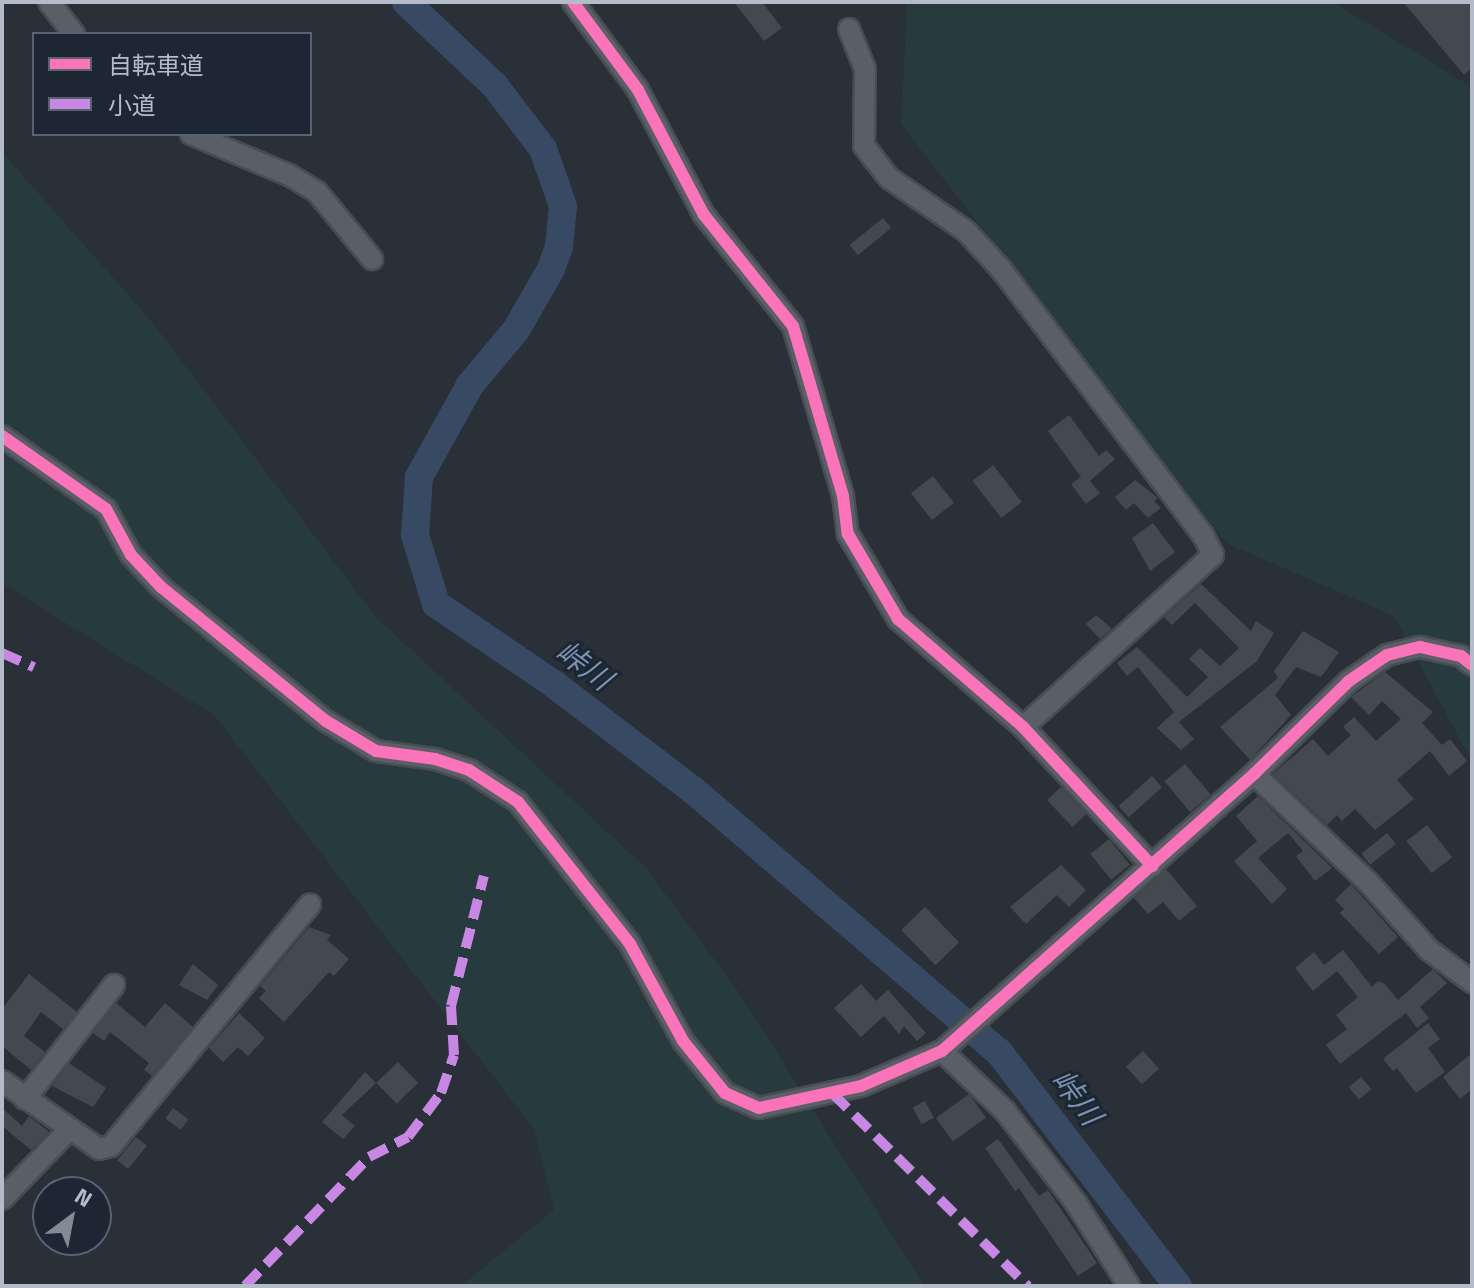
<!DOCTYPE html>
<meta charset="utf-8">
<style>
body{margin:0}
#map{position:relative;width:1474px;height:1288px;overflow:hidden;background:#2a3038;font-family:"Titillium Web","Noto Sans JP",sans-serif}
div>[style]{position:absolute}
.green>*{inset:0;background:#273a3e}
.river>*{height:28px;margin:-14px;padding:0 14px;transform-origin:14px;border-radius:14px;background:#384963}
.building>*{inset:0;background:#444950;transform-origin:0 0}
.roads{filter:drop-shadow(2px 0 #484c53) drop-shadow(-2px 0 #484c53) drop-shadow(0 2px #484c53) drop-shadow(0 -2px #484c53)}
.minor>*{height:20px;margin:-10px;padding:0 10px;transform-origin:10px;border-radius:10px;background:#5a5e66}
.quiet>*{height:10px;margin-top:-5px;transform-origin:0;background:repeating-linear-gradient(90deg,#c787e3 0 20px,transparent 0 30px)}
.cycleway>*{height:12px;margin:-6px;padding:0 6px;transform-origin:6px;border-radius:6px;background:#fb73b8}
span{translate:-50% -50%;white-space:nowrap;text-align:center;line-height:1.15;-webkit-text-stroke:6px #1d2633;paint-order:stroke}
.water-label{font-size:30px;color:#7c92b1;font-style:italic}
.frame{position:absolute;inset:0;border:4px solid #b4bcc9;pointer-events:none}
.legend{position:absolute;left:32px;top:32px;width:280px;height:104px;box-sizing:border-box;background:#1d2633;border:2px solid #59626f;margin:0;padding:10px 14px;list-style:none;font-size:24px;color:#b4bcc9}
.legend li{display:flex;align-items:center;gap:16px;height:40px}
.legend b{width:40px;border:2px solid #59626f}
.north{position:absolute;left:32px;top:1176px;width:80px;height:80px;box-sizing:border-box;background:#1d2633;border:2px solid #59626f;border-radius:50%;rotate:32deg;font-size:22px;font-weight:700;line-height:32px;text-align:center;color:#b4bcc9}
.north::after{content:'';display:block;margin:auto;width:28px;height:36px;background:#848b96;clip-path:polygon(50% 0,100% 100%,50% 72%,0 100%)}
</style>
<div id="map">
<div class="green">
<i style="clip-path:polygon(907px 2px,1333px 2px,1472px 87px,1472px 762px,1394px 616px,1226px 543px,901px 124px)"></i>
<i style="clip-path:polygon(2px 152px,153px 323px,376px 617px,647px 869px,738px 991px,924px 1286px,461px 1286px,554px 1210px,534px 1129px,215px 716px,2px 583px)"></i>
</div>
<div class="river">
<i style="left:406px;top:2px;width:122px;rotate:43.3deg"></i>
<i style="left:495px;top:86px;width:79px;rotate:52.7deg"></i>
<i style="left:543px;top:149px;width:60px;rotate:70.7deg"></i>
<i style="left:563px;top:206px;width:41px;rotate:95.6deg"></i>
<i style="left:559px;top:247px;width:23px;rotate:110deg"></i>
<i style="left:551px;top:269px;width:70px;rotate:119.8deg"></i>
<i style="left:516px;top:330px;width:72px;rotate:129.9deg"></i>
<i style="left:470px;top:385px;width:105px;rotate:119deg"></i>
<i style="left:419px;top:477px;width:58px;rotate:93.9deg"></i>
<i style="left:415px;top:535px;width:72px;rotate:73.1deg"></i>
<i style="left:436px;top:604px;width:144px;rotate:34.2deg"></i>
<i style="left:555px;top:685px;width:173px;rotate:37.3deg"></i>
<i style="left:693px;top:790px;width:403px;rotate:40.6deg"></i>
<i style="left:999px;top:1052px;width:295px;rotate:52.6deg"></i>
</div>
<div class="building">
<i style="clip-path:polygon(734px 2px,762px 2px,782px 28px,764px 41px)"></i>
<i style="clip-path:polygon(1403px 2px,1472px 2px,1472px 68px,1464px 75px)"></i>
<i style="left:883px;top:218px;width:13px;height:43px;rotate:51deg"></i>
<i style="clip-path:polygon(1069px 415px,1099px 456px,1106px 450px,1115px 459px,1090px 481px,1100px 493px,1086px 504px,1071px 484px,1081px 477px,1048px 431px)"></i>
<i style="left:993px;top:465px;width:47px;height:26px;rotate:52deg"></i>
<i style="left:933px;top:476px;width:34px;height:28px;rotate:52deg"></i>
<i style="clip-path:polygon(1135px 480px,1158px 498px,1154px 501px,1161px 508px,1148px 518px,1134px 503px,1126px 510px,1115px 497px)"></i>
<i style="clip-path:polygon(1153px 523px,1175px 552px,1150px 571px,1132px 538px)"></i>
<i style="clip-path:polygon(1201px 584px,1251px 631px,1256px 621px,1274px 633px,1257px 661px,1179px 722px,1194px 739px,1181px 750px,1157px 728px,1174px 712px,1138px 667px,1127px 676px,1117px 663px,1137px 647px,1187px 697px,1208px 677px,1189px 659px,1200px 648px,1220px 666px,1239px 648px,1195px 603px,1172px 625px,1164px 617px)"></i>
<i style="clip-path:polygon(1096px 615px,1112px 629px,1100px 639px,1086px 624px)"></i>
<i style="clip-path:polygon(1303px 631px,1339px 652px,1321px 677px,1296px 667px,1275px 695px,1291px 715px,1250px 760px,1220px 727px,1278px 678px,1274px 671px)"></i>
<i style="clip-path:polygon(1385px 672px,1433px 712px,1422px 723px,1442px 745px,1450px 739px,1467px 761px,1449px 776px,1430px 751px,1397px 780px,1414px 799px,1375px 830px,1355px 809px,1342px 821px,1337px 815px,1327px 825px,1273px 774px,1313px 739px,1328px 756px,1351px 735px,1343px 727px,1354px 717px,1376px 741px,1401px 719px,1382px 701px,1369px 715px,1351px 697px)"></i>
<i style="left:1185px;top:764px;width:40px;height:27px;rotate:50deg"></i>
<i style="left:1152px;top:776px;width:15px;height:45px;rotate:48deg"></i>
<i style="left:1061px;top:787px;width:37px;height:19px;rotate:47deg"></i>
<i style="clip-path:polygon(1258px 796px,1332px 868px,1315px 881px,1296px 856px,1303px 851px,1288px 833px,1258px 858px,1287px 889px,1272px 904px,1234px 861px,1257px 841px,1236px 816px)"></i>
<i style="left:1427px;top:825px;width:41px;height:26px;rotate:52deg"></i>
<i style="left:1387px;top:833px;width:14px;height:33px;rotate:51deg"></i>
<i style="left:1109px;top:839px;width:33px;height:24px;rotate:51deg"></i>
<i style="clip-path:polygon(1061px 865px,1086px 890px,1069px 907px,1057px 895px,1026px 924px,1010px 907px)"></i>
<i style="clip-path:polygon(1166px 869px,1197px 906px,1179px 921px,1163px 902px,1148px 914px,1134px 898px)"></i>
<i style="clip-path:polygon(1351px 884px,1398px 937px,1379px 954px,1340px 913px,1344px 909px,1335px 900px)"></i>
<i style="left:925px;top:907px;width:49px;height:33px;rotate:46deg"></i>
<i style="clip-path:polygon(309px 927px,331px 935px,327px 940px,349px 959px,334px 976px,329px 972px,284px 1022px,259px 998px,266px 991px,260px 986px)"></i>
<i style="clip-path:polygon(1343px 950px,1372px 987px,1378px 981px,1385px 984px,1398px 1000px,1433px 969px,1447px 983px,1420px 1007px,1429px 1018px,1417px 1028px,1406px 1013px,1340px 1064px,1326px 1045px,1347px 1029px,1336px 1015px,1358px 997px,1337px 971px,1313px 991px,1295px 968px,1314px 952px,1324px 965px)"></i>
<i style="clip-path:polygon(193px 964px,218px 985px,207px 1000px,179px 985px)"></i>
<i style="clip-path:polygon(29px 974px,77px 1012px,63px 1029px,41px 1012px,24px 1036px,45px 1052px,31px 1070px,2px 1046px,2px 1009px)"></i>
<i style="clip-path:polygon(861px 984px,876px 1001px,888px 990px,926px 1033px,917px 1041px,904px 1026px,899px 1034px,884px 1016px,861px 1037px,834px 1008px)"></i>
<i style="clip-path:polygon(116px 1003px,145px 1027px,165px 1003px,193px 1027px,152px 1076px,144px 1070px,149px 1063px,110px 1032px,104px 1041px,93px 1033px)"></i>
<i style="clip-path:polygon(239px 1013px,265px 1038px,248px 1056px,238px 1047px,223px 1062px,209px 1048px)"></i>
<i style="clip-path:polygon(1428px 1023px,1440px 1039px,1428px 1048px,1445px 1072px,1416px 1093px,1397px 1068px,1393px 1071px,1383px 1059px)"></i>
<i style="left:1143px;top:1051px;width:24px;height:23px;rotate:48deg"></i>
<i style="clip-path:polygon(1472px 1053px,1472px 1089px,1460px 1099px,1443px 1077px)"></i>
<i style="left:398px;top:1062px;width:29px;height:30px;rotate:46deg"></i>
<i style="clip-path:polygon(69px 1063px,106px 1088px,93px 1107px,52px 1086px)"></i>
<i style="clip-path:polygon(365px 1072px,376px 1083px,342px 1115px,355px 1126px,343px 1139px,322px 1122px)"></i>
<i style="left:1361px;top:1077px;width:16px;height:16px;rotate:50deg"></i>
<i style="left:969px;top:1094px;width:29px;height:41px;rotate:54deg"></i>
<i style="left:925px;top:1101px;width:19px;height:14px;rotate:62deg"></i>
<i style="clip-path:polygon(2px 1108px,22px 1126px,29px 1116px,49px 1132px,31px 1150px,2px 1126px)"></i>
<i style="left:173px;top:1108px;width:19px;height:13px;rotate:36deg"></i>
<i style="left:136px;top:1137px;width:14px;height:30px;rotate:39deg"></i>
<i style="clip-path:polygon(998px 1139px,1039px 1196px,1048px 1190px,1097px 1263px,1078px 1276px,1019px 1188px,1015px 1191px,985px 1148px)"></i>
</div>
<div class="roads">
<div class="minor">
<i style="left:49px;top:2px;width:41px;rotate:52deg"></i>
<i style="left:573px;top:2px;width:109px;rotate:53.5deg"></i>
<i style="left:638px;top:90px;width:141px;rotate:62.2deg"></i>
<i style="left:704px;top:215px;width:142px;rotate:51.3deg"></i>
<i style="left:793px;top:326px;width:177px;rotate:73.6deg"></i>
<i style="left:843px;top:496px;width:38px;rotate:83deg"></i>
<i style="left:848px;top:534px;width:99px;rotate:59.5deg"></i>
<i style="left:898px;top:619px;width:165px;rotate:40.8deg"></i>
<i style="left:1023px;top:727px;width:190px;rotate:47.1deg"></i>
<i style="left:849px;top:29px;width:43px;rotate:68.2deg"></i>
<i style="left:865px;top:69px;width:77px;rotate:90.7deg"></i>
<i style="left:864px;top:146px;width:41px;rotate:52deg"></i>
<i style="left:889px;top:178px;width:93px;rotate:34.5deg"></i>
<i style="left:966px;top:231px;width:52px;rotate:47.4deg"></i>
<i style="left:1001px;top:269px;width:334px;rotate:52.8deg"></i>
<i style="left:1203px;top:535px;width:22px;rotate:63deg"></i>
<i style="left:1213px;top:555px;width:256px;rotate:137.8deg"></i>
<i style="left:191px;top:134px;width:106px;rotate:22.7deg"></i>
<i style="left:289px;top:175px;width:33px;rotate:31deg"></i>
<i style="left:317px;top:192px;width:87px;rotate:50.6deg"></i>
<i style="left:2px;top:436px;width:127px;rotate:35.1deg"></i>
<i style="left:106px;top:509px;width:52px;rotate:61.5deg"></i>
<i style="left:131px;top:555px;width:44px;rotate:46.8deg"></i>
<i style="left:161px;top:587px;width:213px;rotate:39.1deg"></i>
<i style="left:326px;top:721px;width:58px;rotate:31deg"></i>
<i style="left:376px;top:751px;width:60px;rotate:7.7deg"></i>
<i style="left:435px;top:759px;width:36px;rotate:18deg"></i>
<i style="left:469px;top:770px;width:59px;rotate:33.1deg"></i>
<i style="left:518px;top:802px;width:181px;rotate:51.7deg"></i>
<i style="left:630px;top:944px;width:111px;rotate:61.3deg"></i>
<i style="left:683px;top:1041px;width:67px;rotate:51.1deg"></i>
<i style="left:725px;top:1093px;width:37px;rotate:24deg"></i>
<i style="left:759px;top:1108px;width:104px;rotate:-12.2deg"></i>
<i style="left:861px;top:1086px;width:88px;rotate:-23.4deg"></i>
<i style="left:942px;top:1051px;width:417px;rotate:-41.6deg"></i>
<i style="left:1254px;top:774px;width:133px;rotate:-44.4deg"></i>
<i style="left:1349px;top:681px;width:46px;rotate:-34.4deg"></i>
<i style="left:1387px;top:655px;width:34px;rotate:-14deg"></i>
<i style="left:1420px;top:647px;width:42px;rotate:12.4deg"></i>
<i style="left:1461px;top:656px;width:14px;rotate:39deg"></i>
<i style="left:1254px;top:774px;width:157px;rotate:43.5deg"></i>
<i style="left:1368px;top:882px;width:91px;rotate:48.1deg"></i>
<i style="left:1429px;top:950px;width:54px;rotate:36.7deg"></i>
<i style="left:942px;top:1051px;width:87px;rotate:43.6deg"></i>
<i style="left:1005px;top:1111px;width:116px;rotate:52.3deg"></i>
<i style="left:1076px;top:1203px;width:98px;rotate:57.4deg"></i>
<i style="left:2px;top:1081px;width:118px;rotate:35deg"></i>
<i style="left:99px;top:1149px;width:12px;rotate:-14deg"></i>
<i style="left:111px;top:1146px;width:313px;rotate:-50.5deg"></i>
<i style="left:25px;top:1099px;width:145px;rotate:-52deg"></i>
<i style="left:2px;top:1199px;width:95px;rotate:-45.9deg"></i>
</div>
</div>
<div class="quiet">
<i style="left:2px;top:653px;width:35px;rotate:24deg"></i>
<i style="left:833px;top:1094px;width:274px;rotate:44.6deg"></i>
<i style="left:245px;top:1286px;width:179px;rotate:-46.1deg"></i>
<i style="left:369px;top:1157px;width:44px;rotate:-27.1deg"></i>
<i style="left:408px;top:1137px;width:55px;rotate:-53.1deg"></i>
<i style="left:441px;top:1093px;width:40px;rotate:-71.1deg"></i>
<i style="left:454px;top:1055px;width:49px;rotate:-93.5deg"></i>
<i style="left:451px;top:1006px;width:134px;rotate:-75.8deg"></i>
</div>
<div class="cycleway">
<i style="left:573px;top:2px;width:109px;rotate:53.5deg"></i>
<i style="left:638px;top:90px;width:141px;rotate:62.2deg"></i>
<i style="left:704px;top:215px;width:142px;rotate:51.3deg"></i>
<i style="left:793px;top:326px;width:177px;rotate:73.6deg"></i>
<i style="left:843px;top:496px;width:38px;rotate:83deg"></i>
<i style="left:848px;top:534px;width:99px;rotate:59.5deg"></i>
<i style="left:898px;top:619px;width:165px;rotate:40.8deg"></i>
<i style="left:1023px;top:727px;width:190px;rotate:47.1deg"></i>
<i style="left:2px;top:436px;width:127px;rotate:35.1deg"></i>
<i style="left:106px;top:509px;width:52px;rotate:61.5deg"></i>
<i style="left:131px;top:555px;width:44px;rotate:46.8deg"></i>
<i style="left:161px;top:587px;width:213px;rotate:39.1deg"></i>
<i style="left:326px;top:721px;width:58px;rotate:31deg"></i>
<i style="left:376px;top:751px;width:60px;rotate:7.7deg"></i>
<i style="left:435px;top:759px;width:36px;rotate:18deg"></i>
<i style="left:469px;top:770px;width:59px;rotate:33.1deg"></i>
<i style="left:518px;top:802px;width:181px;rotate:51.7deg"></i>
<i style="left:630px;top:944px;width:111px;rotate:61.3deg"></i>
<i style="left:683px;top:1041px;width:67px;rotate:51.1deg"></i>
<i style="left:725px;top:1093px;width:37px;rotate:24deg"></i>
<i style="left:759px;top:1108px;width:104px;rotate:-12.2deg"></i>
<i style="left:861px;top:1086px;width:88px;rotate:-23.4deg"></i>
<i style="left:942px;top:1051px;width:417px;rotate:-41.6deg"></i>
<i style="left:1254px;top:774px;width:133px;rotate:-44.4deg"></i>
<i style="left:1349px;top:681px;width:46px;rotate:-34.4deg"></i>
<i style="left:1387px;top:655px;width:34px;rotate:-14deg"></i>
<i style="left:1420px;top:647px;width:42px;rotate:12.4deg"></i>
<i style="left:1461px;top:656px;width:14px;rotate:39deg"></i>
</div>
<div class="water-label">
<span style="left:584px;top:665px;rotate:36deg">峠川</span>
<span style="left:1077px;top:1097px;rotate:53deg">峠川</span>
</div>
<div class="frame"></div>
<ul class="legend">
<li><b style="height:10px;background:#fb73b8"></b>自転車道</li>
<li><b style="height:10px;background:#c787e3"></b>小道</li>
</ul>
<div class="north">N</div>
</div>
